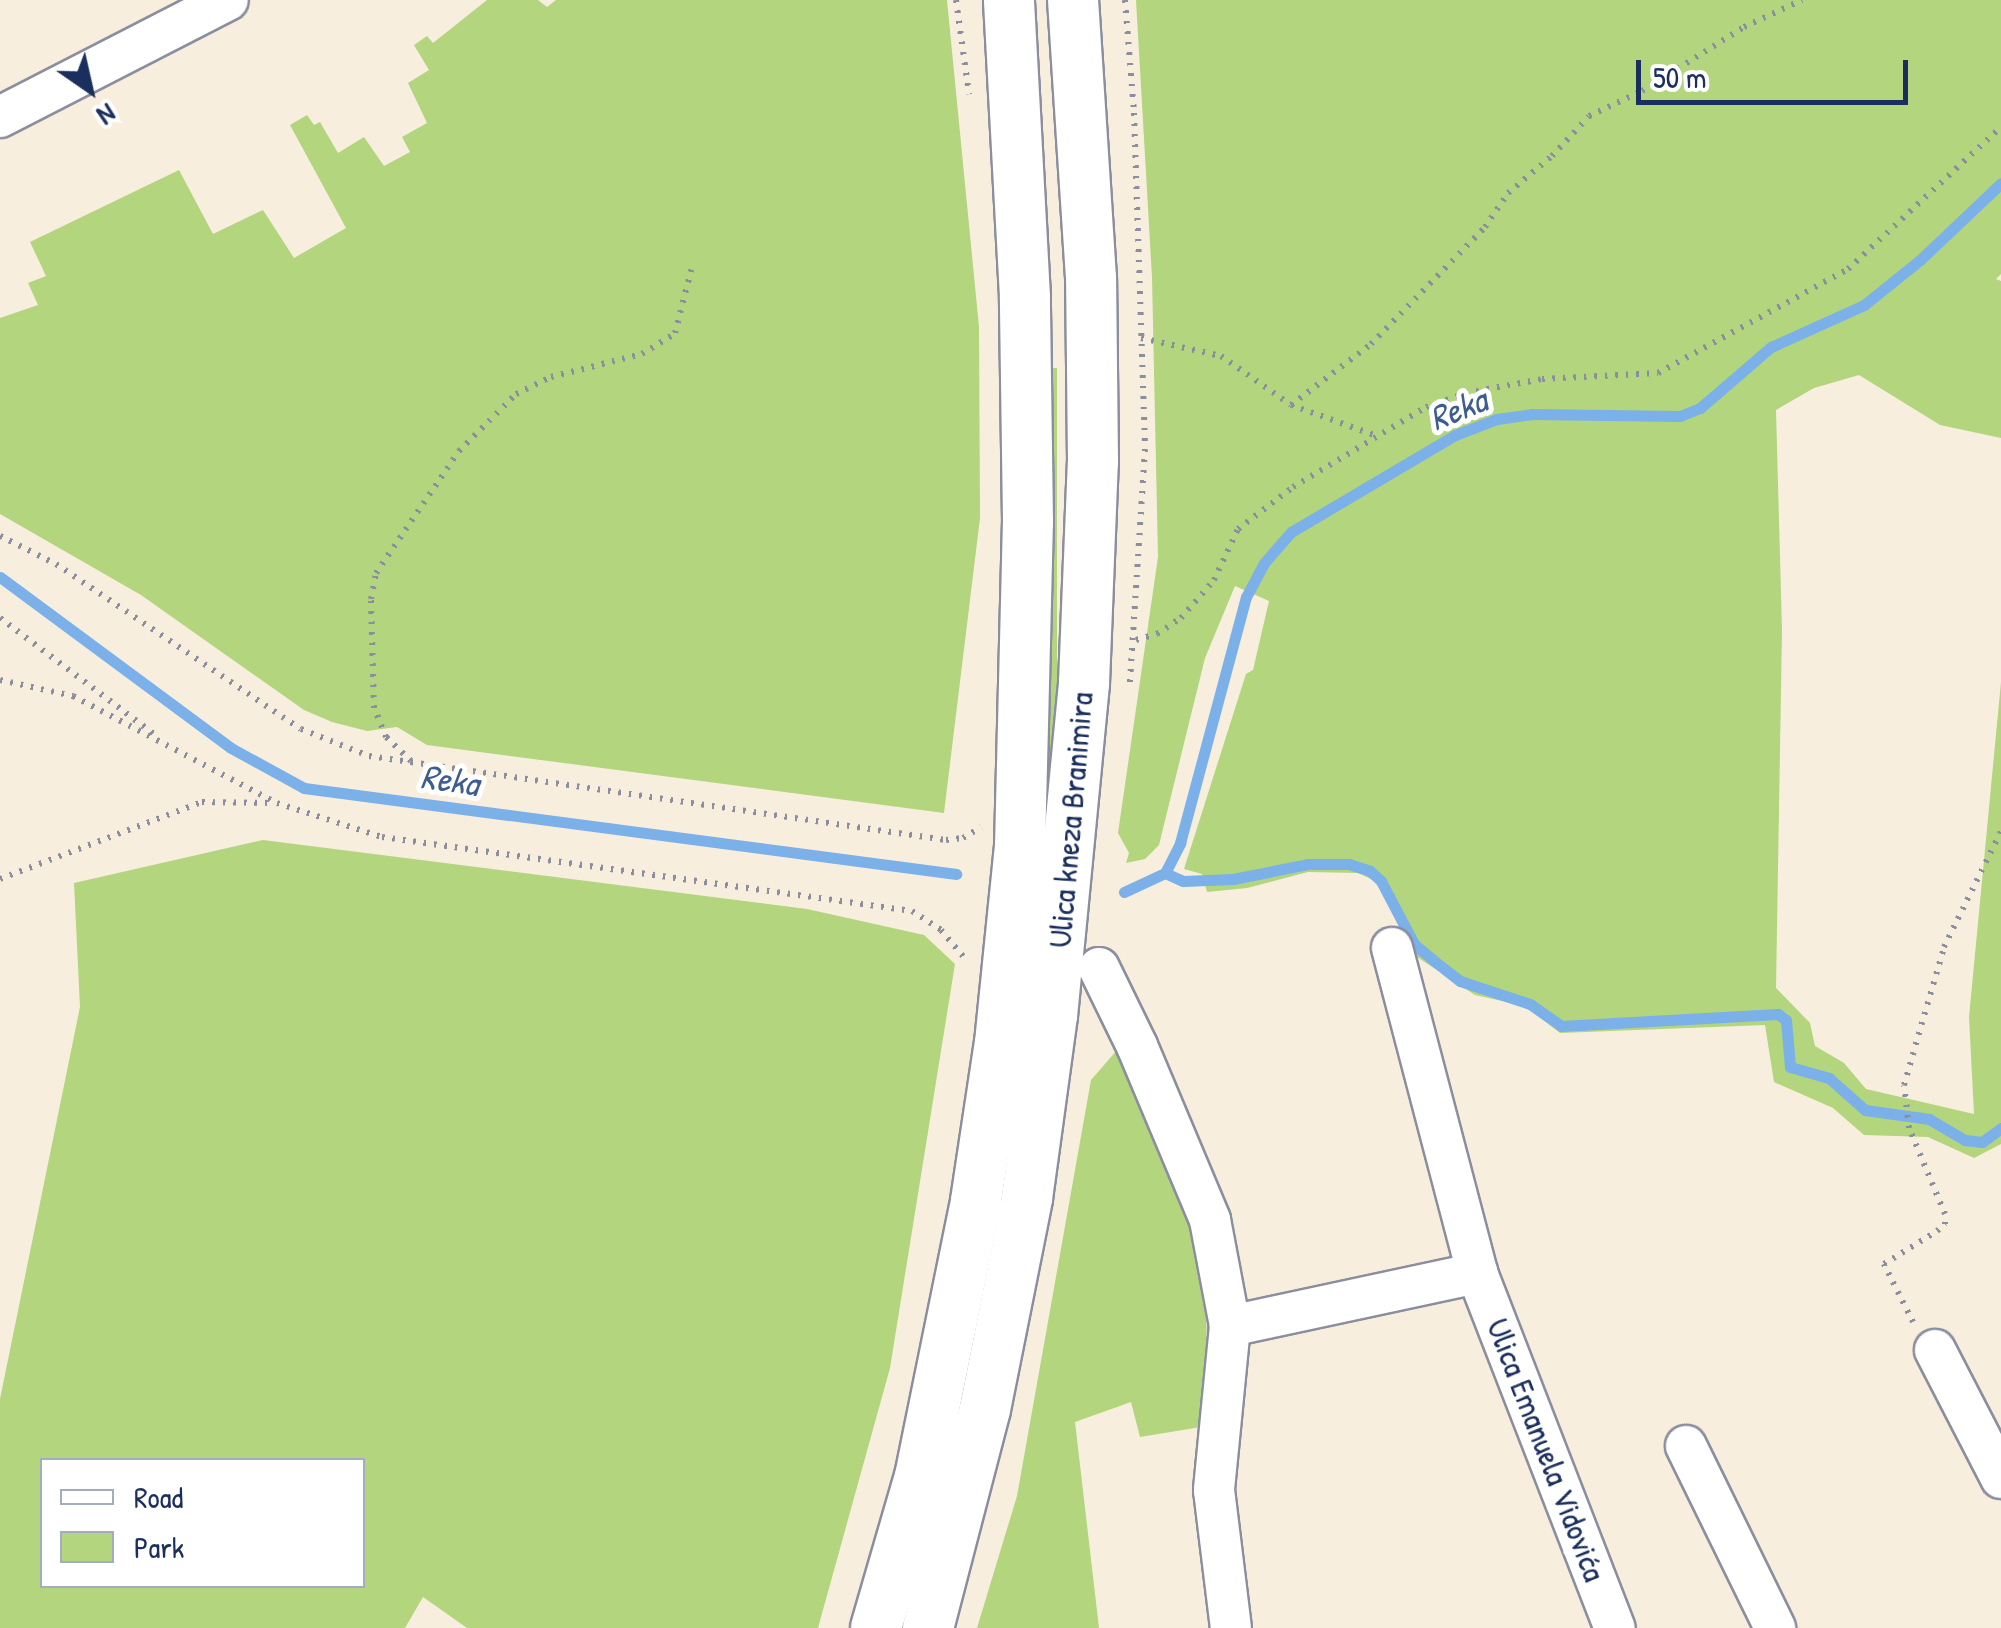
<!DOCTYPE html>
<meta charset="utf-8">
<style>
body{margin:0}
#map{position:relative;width:2001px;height:1628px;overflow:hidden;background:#f8eedd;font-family:"Patrick Hand",sans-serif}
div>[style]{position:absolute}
.green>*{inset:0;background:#b2d57d}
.stream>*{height:11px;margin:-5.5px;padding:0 5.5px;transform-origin:5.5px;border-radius:5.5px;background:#7bb0e9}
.path>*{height:6px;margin-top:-3px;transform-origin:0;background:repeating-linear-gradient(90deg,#8a8e9e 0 2.5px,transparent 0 10.5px)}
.roads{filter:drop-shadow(2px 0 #8a8e9e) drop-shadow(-2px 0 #8a8e9e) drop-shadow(0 2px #8a8e9e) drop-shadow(0 -2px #8a8e9e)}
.minor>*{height:40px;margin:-20px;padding:0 20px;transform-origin:20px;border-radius:20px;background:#fff}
.tertiary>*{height:50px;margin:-25px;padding:0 25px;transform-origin:25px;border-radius:25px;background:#fff}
span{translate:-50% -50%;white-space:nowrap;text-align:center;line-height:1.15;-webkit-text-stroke:10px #fff;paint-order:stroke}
.street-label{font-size:32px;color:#1b2f5e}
.water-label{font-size:35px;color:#3d5c8f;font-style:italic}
.legend{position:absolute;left:40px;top:1458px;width:325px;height:130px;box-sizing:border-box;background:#fff;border:2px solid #a4acbf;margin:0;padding:12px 18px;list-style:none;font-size:30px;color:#1b2f5e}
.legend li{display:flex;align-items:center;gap:20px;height:50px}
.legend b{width:50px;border:2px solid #a4acbf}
.north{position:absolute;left:40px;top:40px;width:100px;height:100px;-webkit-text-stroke:8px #fff;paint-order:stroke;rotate:146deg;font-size:28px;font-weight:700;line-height:40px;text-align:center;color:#1b2f5e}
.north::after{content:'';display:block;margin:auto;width:35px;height:45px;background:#1b2f5e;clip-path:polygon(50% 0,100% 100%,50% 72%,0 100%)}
.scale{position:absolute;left:1636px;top:60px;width:272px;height:45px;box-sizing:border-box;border:5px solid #1b2f5e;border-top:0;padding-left:12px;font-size:30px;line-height:35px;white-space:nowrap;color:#1b2f5e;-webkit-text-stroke:8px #fff;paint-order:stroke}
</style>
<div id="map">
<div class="green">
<i style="clip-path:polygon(487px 0,538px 0,547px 7px,556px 0,947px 0,979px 327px,980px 518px,944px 813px,427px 745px,397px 727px,367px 731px,332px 722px,304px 710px,141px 595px,0 514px,0 318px,38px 305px,28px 283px,46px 276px,30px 242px,179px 170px,213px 234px,263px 210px,294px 258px,346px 228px,290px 125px,307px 115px,314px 125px,320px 122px,338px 153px,364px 137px,384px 166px,410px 152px,402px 137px,427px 123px,408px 83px,429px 70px,414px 45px,427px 36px,433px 43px)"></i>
<i style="clip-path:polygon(1136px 0,2001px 0,2001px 274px,1996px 279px,2001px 281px,2001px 438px,1940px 425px,1859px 375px,1814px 388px,1776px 410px,1782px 630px,1776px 988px,1810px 1023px,1815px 1046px,1844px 1063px,1866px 1089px,1974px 1114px,1969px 1017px,2001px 682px,2001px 1144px,1974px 1158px,1928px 1137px,1864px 1135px,1833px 1108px,1774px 1082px,1765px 1025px,1560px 1033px,1525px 1006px,1475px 995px,1411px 953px,1388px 897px,1373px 880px,1358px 873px,1308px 872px,1247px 888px,1207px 892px,1202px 874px,1184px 869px,1246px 674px,1253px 670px,1269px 601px,1235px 586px,1205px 658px,1159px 845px,1145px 859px,1126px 863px,1129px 853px,1118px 833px,1158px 557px,1152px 277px)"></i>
<i style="clip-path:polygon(1044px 368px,1057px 368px,1057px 764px,986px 1314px,908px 1628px,895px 1628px,960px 1376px)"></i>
<i style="clip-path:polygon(evenodd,263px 840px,807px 909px,924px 935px,955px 964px,890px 1368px,818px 1628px,467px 1628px,423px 1597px,405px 1628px,0 1628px,0 1399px,80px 1007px,74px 883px,263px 840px,42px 1460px,362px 1460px,362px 1586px,42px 1586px,42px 1460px)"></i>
<i style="clip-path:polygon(1118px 1049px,1205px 1254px,1207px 1353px,1201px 1427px,1140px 1437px,1131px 1402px,1075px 1422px,1099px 1628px,977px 1628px,1017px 1496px,1091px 1080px)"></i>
</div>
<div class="stream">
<i style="left:0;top:577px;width:287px;rotate:36.5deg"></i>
<i style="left:231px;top:748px;width:83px;rotate:28.7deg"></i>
<i style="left:304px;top:788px;width:658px;rotate:7.51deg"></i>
<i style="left:1165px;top:873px;width:20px;rotate:24deg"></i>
<i style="left:1183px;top:881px;width:50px;rotate:-2.3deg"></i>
<i style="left:1233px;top:879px;width:76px;rotate:-11.3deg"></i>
<i style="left:1308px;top:864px;width:41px"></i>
<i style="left:1349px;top:864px;width:22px;rotate:18deg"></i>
<i style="left:1370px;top:871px;width:15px;rotate:42deg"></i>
<i style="left:1381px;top:881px;width:71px;rotate:62.4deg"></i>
<i style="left:1414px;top:944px;width:25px;rotate:40deg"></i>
<i style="left:1433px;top:960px;width:34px;rotate:38deg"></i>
<i style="left:1460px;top:981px;width:74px;rotate:18.2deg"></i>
<i style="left:1530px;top:1004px;width:38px;rotate:35deg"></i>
<i style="left:1561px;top:1026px;width:217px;rotate:-3.2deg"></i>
<i style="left:1778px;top:1014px;width:10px;rotate:37deg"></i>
<i style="left:1786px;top:1020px;width:47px;rotate:85.1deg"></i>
<i style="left:1790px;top:1067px;width:41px;rotate:15.8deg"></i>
<i style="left:1829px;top:1078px;width:48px;rotate:41.6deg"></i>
<i style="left:1865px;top:1110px;width:65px;rotate:8deg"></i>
<i style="left:1929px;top:1119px;width:42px;rotate:30.3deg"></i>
<i style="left:1965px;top:1140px;width:17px;rotate:7deg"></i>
<i style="left:1982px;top:1142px;width:24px;rotate:-36deg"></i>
<i style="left:1124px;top:892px;width:45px;rotate:-24.9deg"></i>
<i style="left:1165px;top:873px;width:34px;rotate:-63deg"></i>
<i style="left:1180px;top:843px;width:255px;rotate:-75deg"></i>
<i style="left:1246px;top:597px;width:38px;rotate:-62deg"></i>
<i style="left:1264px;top:563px;width:41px;rotate:-48.9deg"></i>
<i style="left:1291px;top:532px;width:191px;rotate:-30.6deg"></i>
<i style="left:1455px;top:435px;width:45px;rotate:-20.9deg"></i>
<i style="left:1497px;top:419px;width:34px;rotate:-8deg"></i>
<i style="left:1531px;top:414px;width:149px;rotate:0.8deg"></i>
<i style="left:1680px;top:416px;width:22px;rotate:-22deg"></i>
<i style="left:1700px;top:408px;width:94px;rotate:-40.7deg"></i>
<i style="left:1771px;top:347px;width:102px;rotate:-24.3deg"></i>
<i style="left:1864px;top:305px;width:73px;rotate:-38.9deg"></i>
<i style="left:1921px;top:259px;width:110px;rotate:-43.5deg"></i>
</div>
<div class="path">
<i style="left:956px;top:0;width:95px;rotate:82.1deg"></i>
<i style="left:1125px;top:0;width:113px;rotate:85.4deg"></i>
<i style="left:1134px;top:113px;width:336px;rotate:88.1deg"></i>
<i style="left:1145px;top:449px;width:234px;rotate:93.7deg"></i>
<i style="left:1141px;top:338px;width:82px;rotate:12.7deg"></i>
<i style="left:1221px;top:356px;width:85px;rotate:35deg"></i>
<i style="left:1291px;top:405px;width:91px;rotate:19.8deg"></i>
<i style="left:1291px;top:405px;width:101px;rotate:-37.3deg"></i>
<i style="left:1371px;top:344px;width:163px;rotate:-45.7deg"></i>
<i style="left:1485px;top:227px;width:41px;rotate:-55.9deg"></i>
<i style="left:1508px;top:193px;width:57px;rotate:-40.1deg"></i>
<i style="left:1552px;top:156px;width:54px;rotate:-47.2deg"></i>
<i style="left:1589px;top:116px;width:59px;rotate:-25.3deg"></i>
<i style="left:1642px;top:91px;width:120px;rotate:-32.1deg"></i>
<i style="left:1744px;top:27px;width:64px;rotate:-25deg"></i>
<i style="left:0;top:536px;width:63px;rotate:26.6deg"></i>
<i style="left:56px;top:564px;width:295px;rotate:34deg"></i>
<i style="left:301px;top:729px;width:73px;rotate:21.7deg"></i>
<i style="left:369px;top:756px;width:583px;rotate:8.28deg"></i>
<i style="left:946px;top:840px;width:17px;rotate:-7deg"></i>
<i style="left:963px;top:838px;width:21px;rotate:-31deg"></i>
<i style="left:0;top:618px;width:199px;rotate:37deg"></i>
<i style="left:1136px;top:640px;width:22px;rotate:-16deg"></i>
<i style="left:1157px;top:634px;width:29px;rotate:-34deg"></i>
<i style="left:1181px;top:618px;width:50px;rotate:-49deg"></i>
<i style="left:1214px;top:580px;width:56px;rotate:-64.8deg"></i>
<i style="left:1238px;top:529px;width:69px;rotate:-37.4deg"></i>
<i style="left:1293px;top:487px;width:155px;rotate:-31deg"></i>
<i style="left:1426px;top:407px;width:42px;rotate:-19.3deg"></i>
<i style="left:1466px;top:393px;width:77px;rotate:-10.4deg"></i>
<i style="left:1542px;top:379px;width:116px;rotate:-3deg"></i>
<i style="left:1658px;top:373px;width:217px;rotate:-28.7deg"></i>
<i style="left:1848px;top:269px;width:209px;rotate:-42.9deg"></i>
<i style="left:0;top:680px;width:75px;rotate:12.4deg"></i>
<i style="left:73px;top:696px;width:230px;rotate:27.7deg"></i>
<i style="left:277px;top:803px;width:110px;rotate:17.9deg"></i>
<i style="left:382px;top:837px;width:535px;rotate:7.95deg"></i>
<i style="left:912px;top:911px;width:35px;rotate:33deg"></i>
<i style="left:941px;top:930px;width:39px;rotate:50deg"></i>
<i style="left:411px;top:761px;width:35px;rotate:-136deg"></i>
<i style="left:386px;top:737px;width:31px;rotate:-112deg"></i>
<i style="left:374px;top:708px;width:109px;rotate:-91.6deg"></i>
<i style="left:371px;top:599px;width:26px;rotate:-79deg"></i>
<i style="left:376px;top:573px;width:148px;rotate:-55.8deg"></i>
<i style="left:459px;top:451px;width:81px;rotate:-45deg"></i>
<i style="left:516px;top:394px;width:39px;rotate:-26deg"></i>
<i style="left:551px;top:377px;width:94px;rotate:-14.2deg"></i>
<i style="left:642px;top:354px;width:39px;rotate:-32deg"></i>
<i style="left:675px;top:333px;width:72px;rotate:-75.6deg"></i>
<i style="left:0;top:879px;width:216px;rotate:-20.9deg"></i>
<i style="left:202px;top:802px;width:73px;rotate:0.8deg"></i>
<i style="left:1913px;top:1322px;width:65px;rotate:-116.6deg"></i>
<i style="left:1884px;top:1264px;width:62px;rotate:-31.9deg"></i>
<i style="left:1937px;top:1231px;width:11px;rotate:-41deg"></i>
<i style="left:1945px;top:1224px;width:10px;rotate:-90deg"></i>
<i style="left:1945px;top:1214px;width:93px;rotate:-112.7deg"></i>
<i style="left:1909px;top:1128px;width:43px;rotate:-96.6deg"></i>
<i style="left:1904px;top:1085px;width:144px;rotate:-73.8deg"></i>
<i style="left:1944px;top:947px;width:129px;rotate:-63.8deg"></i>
</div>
<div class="roads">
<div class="minor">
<i style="left:0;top:117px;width:256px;rotate:-27.2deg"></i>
<i style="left:1392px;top:948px;width:336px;rotate:75.3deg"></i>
<i style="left:1477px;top:1273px;width:381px;rotate:68.8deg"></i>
<i style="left:1099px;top:968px;width:87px;rotate:64deg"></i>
<i style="left:1137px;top:1046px;width:189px;rotate:67.2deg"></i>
<i style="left:1210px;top:1220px;width:108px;rotate:79.3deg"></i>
<i style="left:1230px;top:1326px;width:165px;rotate:95.6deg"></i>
<i style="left:1214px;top:1490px;width:139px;rotate:83deg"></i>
<i style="left:1230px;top:1326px;width:253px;rotate:-12.1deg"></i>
<i style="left:1935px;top:1350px;width:144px;rotate:62.7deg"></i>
<i style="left:1686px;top:1446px;width:203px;rotate:63.9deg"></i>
</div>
<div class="tertiary">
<i style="left:876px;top:1628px;width:157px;rotate:-73.8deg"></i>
<i style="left:920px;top:1477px;width:282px;rotate:-78.5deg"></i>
<i style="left:976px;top:1201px;width:160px;rotate:-81.4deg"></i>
<i style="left:1000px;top:1043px;width:197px;rotate:-84.2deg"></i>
<i style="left:1020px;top:847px;width:325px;rotate:-88.6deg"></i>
<i style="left:1028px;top:522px;width:225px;rotate:-90.8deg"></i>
<i style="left:1025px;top:297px;width:297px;rotate:-93.1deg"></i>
<i style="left:928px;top:1628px;width:226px;rotate:-75.4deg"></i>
<i style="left:985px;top:1409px;width:215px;rotate:-78.7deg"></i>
<i style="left:1027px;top:1198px;width:184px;rotate:-82.2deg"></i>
<i style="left:1052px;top:1016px;width:335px;rotate:-84.5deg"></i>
<i style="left:1084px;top:683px;width:221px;rotate:-87.7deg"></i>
<i style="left:1093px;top:462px;width:184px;rotate:-90.6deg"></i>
<i style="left:1091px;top:278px;width:279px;rotate:-93.7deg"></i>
</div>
</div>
<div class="street-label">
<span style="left:1071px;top:820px;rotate:-85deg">Ulica kneza Branimira</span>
<span style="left:1546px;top:1450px;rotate:69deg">Ulica Emanuela Vidovića</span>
</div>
<div class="water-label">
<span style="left:1458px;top:409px;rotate:-22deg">Reka</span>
<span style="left:450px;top:780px;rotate:8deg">Reka</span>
</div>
<ul class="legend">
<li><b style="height:12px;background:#fff"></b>Road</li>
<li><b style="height:28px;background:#b2d57d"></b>Park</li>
</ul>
<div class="north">N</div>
<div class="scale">50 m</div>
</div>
